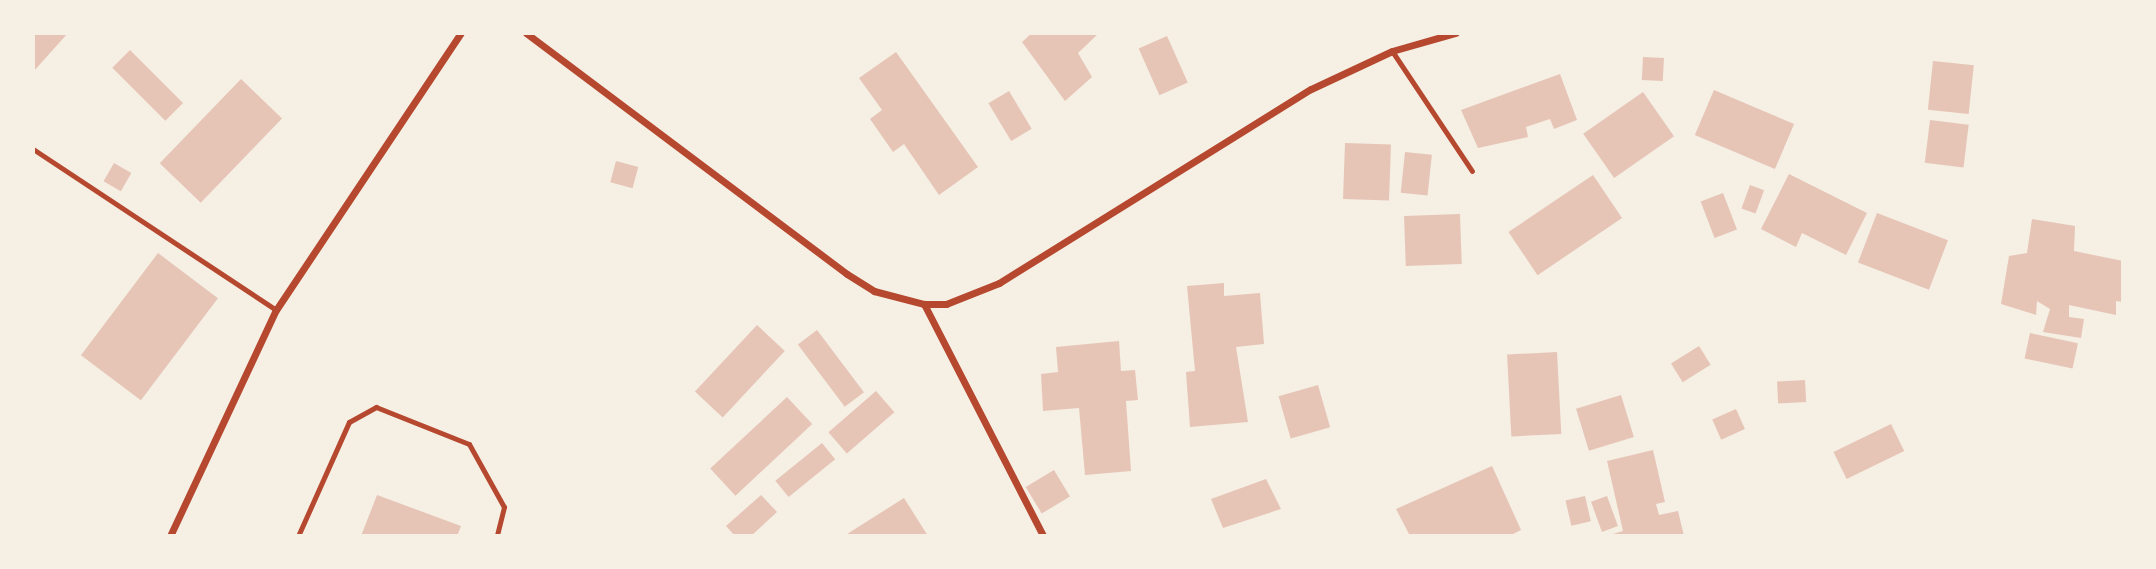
<!DOCTYPE html>
<style>
body{margin:0}
#map{position:relative;width:2156px;height:569px;overflow:hidden;background:#f6efe4;font-family:"Exo 2",sans-serif}
div>[style]{position:absolute}
.building>*{inset:0;background:#e6c5b7;transform-origin:0 0}
.service>*{height:5px;margin:-2.5px;padding:0 2.5px;transform-origin:2.5px;border-radius:2.5px;background:#b5482f}
.minor>*{height:7px;margin:-3.5px;padding:0 3.5px;transform-origin:3.5px;border-radius:3.5px;background:#b5482f}
span{translate:-50% -50%;white-space:nowrap;text-align:center;line-height:1.15;-webkit-text-stroke:5px #f6efe4;paint-order:stroke}
.frame{position:absolute;inset:0;border:35px solid #f6efe4;pointer-events:none}
</style>
<div id="map">
<div class="building">
<i style="clip-path:polygon(33px 33px,68px 33px,33px 72px)"></i>
<i style="clip-path:polygon(1032px 33px,1099px 33px,1078px 53px,1092px 77px,1065px 101px,1022px 42px)"></i>
<i style="left:1167px;top:36px;width:51px;height:31px;rotate:66deg"></i>
<i style="left:130px;top:50px;width:75px;height:25px;rotate:45deg"></i>
<i style="clip-path:polygon(896px 52px,978px 167px,939px 195px,904px 144px,893px 152px,870px 119px,882px 110px,859px 78px)"></i>
<i style="left:1643px;top:57px;width:21px;height:23px;rotate:3deg"></i>
<i style="left:1933px;top:61px;width:41px;height:49px;rotate:6deg"></i>
<i style="clip-path:polygon(1560px 74px,1577px 120px,1554px 129px,1550px 119px,1526px 127px,1528px 137px,1478px 148px,1461px 110px)"></i>
<i style="left:241px;top:79px;width:57px;height:117px;rotate:44deg"></i>
<i style="left:1714px;top:90px;width:87px;height:49px;rotate:23deg"></i>
<i style="left:1009px;top:91px;width:44px;height:24px;rotate:59deg"></i>
<i style="left:1643px;top:92px;width:54px;height:73px;rotate:55deg"></i>
<i style="left:1930px;top:120px;width:39px;height:43px;rotate:7deg"></i>
<i style="left:1345px;top:143px;width:46px;height:56px;rotate:2deg"></i>
<i style="left:1405px;top:152px;width:27px;height:41px;rotate:6deg"></i>
<i style="left:616px;top:161px;width:23px;height:22px;rotate:15deg"></i>
<i style="left:114px;top:163px;width:20px;height:21px;rotate:30deg"></i>
<i style="clip-path:polygon(1789px 174px,1867px 213px,1846px 255px,1802px 233px,1796px 247px,1761px 229px)"></i>
<i style="left:1593px;top:175px;width:52px;height:102px;rotate:56deg"></i>
<i style="left:1750px;top:185px;width:15px;height:25px;rotate:20deg"></i>
<i style="left:1723px;top:193px;width:39px;height:24px;rotate:69deg"></i>
<i style="left:1877px;top:213px;width:76px;height:53px;rotate:21deg"></i>
<i style="left:1460px;top:214px;width:50px;height:56px;rotate:88deg"></i>
<i style="clip-path:polygon(2032px 219px,2075px 226px,2074px 251px,2123px 261px,2123px 302px,2116px 301px,2116px 315px,2069px 305px,2069px 317px,2084px 319px,2081px 338px,2043px 332px,2050px 309px,2037px 301px,2036px 315px,2001px 304px,2009px 256px,2027px 253px)"></i>
<i style="left:158px;top:253px;width:75px;height:128px;rotate:37deg"></i>
<i style="clip-path:polygon(1224px 283px,1224px 296px,1260px 293px,1264px 344px,1236px 347px,1248px 422px,1190px 427px,1186px 372px,1195px 371px,1187px 286px)"></i>
<i style="left:757px;top:325px;width:38px;height:91px;rotate:43deg"></i>
<i style="left:817px;top:330px;width:78px;height:24px;rotate:53deg"></i>
<i style="left:2030px;top:333px;width:49px;height:26px;rotate:12deg"></i>
<i style="clip-path:polygon(1119px 341px,1121px 371px,1135px 370px,1138px 400px,1126px 401px,1131px 471px,1085px 475px,1079px 408px,1043px 411px,1041px 374px,1058px 372px,1056px 347px)"></i>
<i style="left:1699px;top:346px;width:22px;height:33px;rotate:58deg"></i>
<i style="left:1557px;top:352px;width:82px;height:50px;rotate:87deg"></i>
<i style="left:1805px;top:380px;width:22px;height:28px;rotate:87deg"></i>
<i style="left:1318px;top:385px;width:44px;height:41px;rotate:74deg"></i>
<i style="left:876px;top:391px;width:28px;height:63px;rotate:49deg"></i>
<i style="left:1621px;top:395px;width:44px;height:47px;rotate:73deg"></i>
<i style="left:787px;top:397px;width:37px;height:105px;rotate:47deg"></i>
<i style="left:1736px;top:409px;width:22px;height:26px;rotate:66deg"></i>
<i style="left:1891px;top:424px;width:30px;height:64px;rotate:64deg"></i>
<i style="left:822px;top:443px;width:21px;height:60px;rotate:51deg"></i>
<i style="clip-path:polygon(1653px 450px,1665px 502px,1656px 504px,1659px 515px,1678px 511px,1684px 536px,1606px 536px,1623px 531px,1607px 461px)"></i>
<i style="clip-path:polygon(1492px 466px,1521px 530px,1509px 536px,1410px 536px,1396px 509px)"></i>
<i style="left:1054px;top:470px;width:31px;height:33px;rotate:59deg"></i>
<i style="clip-path:polygon(1266px 479px,1281px 509px,1223px 528px,1211px 499px)"></i>
<i style="clip-path:polygon(377px 495px,461px 526px,457px 536px,361px 536px)"></i>
<i style="clip-path:polygon(761px 495px,777px 512px,751px 536px,735px 536px,726px 526px)"></i>
<i style="left:1585px;top:496px;width:26px;height:20px;rotate:77deg"></i>
<i style="left:1607px;top:496px;width:32px;height:17px;rotate:70deg"></i>
<i style="clip-path:polygon(904px 498px,928px 536px,844px 536px)"></i>
</div>
<div class="service">
<i style="left:1392px;top:51px;width:144px;rotate:56.3deg"></i>
<i style="left:33px;top:149px;width:291px;rotate:33.5deg"></i>
<i style="left:298px;top:536px;width:125px;rotate:-65.9deg"></i>
<i style="left:349px;top:422px;width:31px;rotate:-29deg"></i>
<i style="left:376px;top:407px;width:100px;rotate:21.7deg"></i>
<i style="left:469px;top:444px;width:72px;rotate:60.9deg"></i>
<i style="left:504px;top:507px;width:30px;rotate:104deg"></i>
</div>
<div class="minor">
<i style="left:526px;top:33px;width:401px;rotate:36.9deg"></i>
<i style="left:847px;top:274px;width:32px;rotate:32deg"></i>
<i style="left:874px;top:291px;width:52px;rotate:14.6deg"></i>
<i style="left:924px;top:304px;width:22px"></i>
<i style="left:946px;top:304px;width:57px;rotate:-21.6deg"></i>
<i style="left:999px;top:283px;width:367px;rotate:-31.9deg"></i>
<i style="left:1311px;top:89px;width:89px;rotate:-25.1deg"></i>
<i style="left:1392px;top:51px;width:66px;rotate:-15.9deg"></i>
<i style="left:924px;top:304px;width:261px;rotate:62.8deg"></i>
<i style="left:170px;top:536px;width:250px;rotate:-64.9deg"></i>
<i style="left:276px;top:310px;width:333px;rotate:-56.3deg"></i>
</div>
<div class="frame"></div>
</div>
